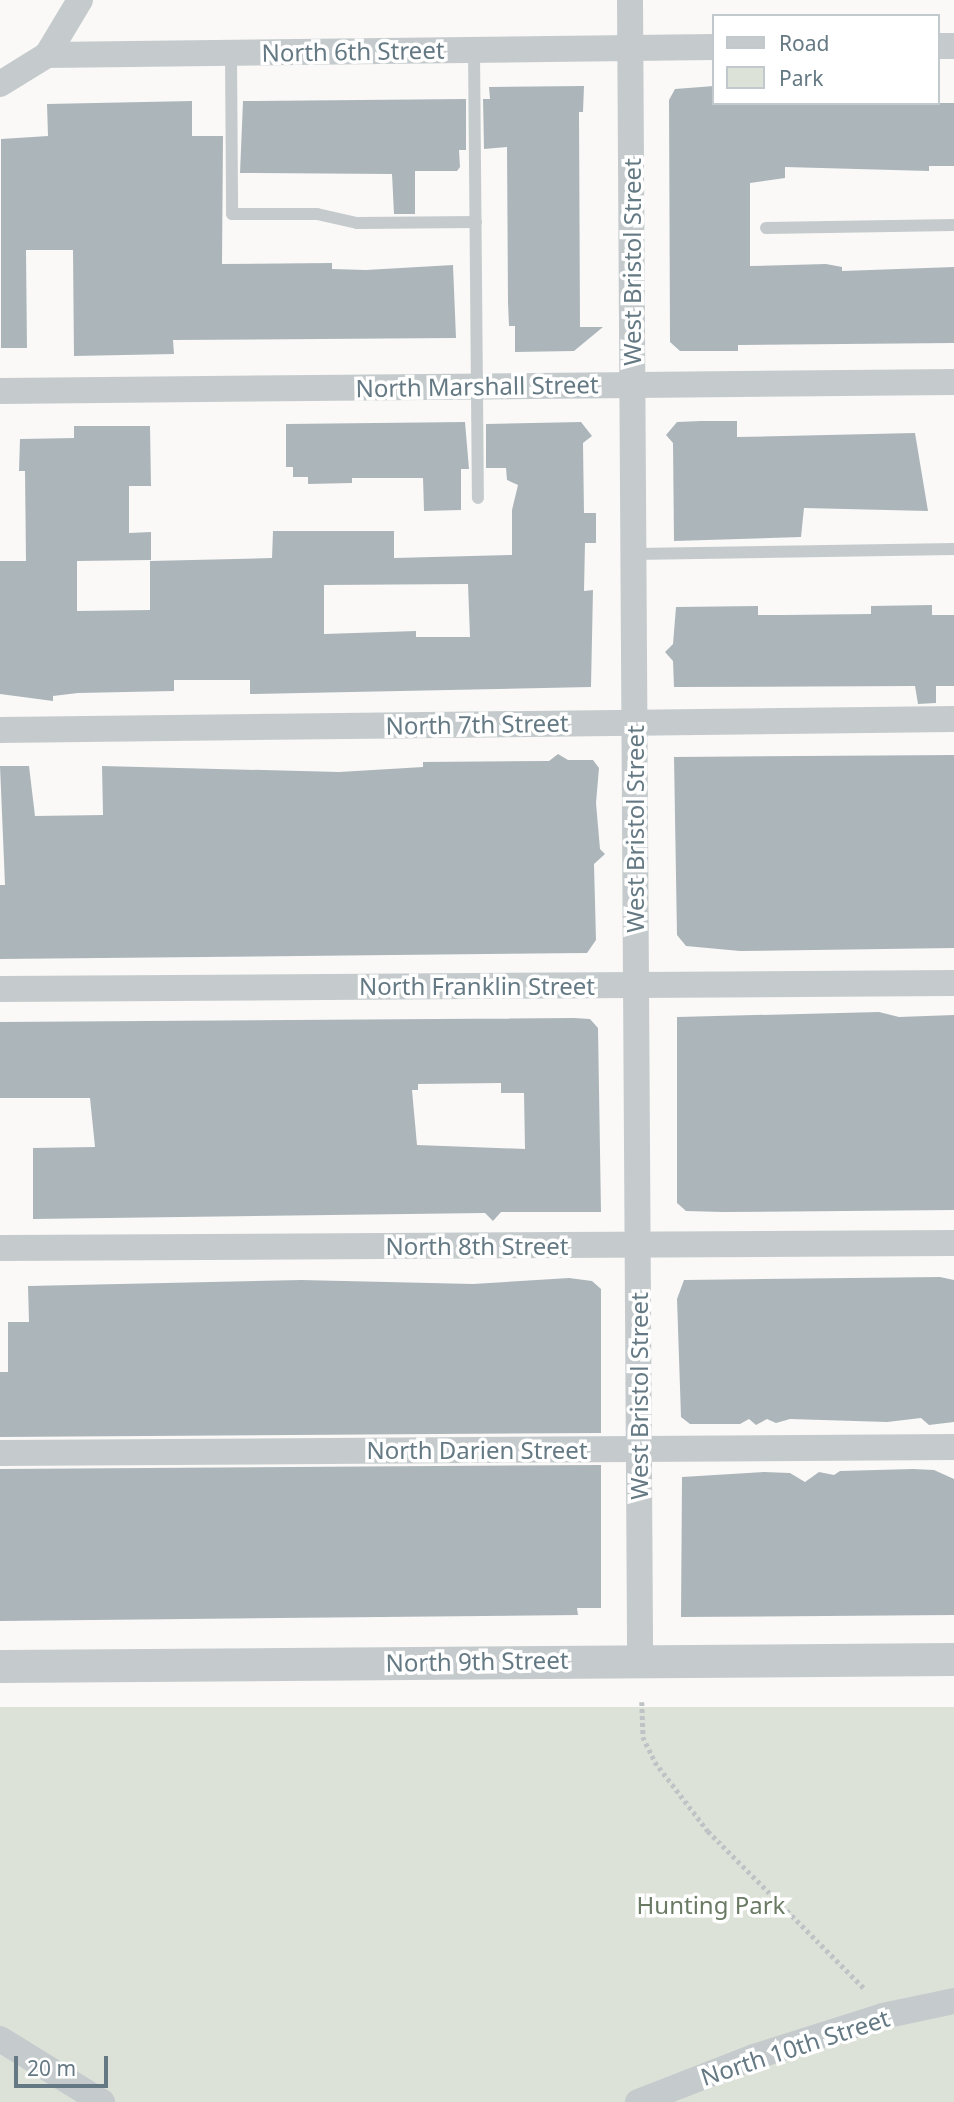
<!DOCTYPE html>
<style>
body{margin:0}
#map{position:relative;width:954px;height:2102px;overflow:hidden;background:#faf9f7;font-family:"Noto Sans",sans-serif}
div>[style]{position:absolute}
.green>*{inset:0;background:#dce2d8;transform-origin:0 0}
.building>*{inset:0;background:#acb6ba}
.path>*{height:4.5px;margin-top:-2.25px;transform-origin:0;background:repeating-linear-gradient(90deg,#bfc3c5 0 3.5px,transparent 0 7px)}
.service>*{height:12px;margin:-6px;padding:0 6px;transform-origin:6px;border-radius:6px;background:#c5cbcd}
.minor>*{height:26px;margin:-13px;padding:0 13px;transform-origin:13px;border-radius:13px;background:#c5cbcd}
.tertiary>*{height:33px;margin:-16.5px;padding:0 16.5px;transform-origin:16.5px;border-radius:16.5px;background:#c5cbcd}
span{translate:-50% -50%;white-space:nowrap;text-align:center;line-height:1.15;-webkit-text-stroke:7px #fff;paint-order:stroke}
.street-label{font-size:24px;color:#647983}
.park-label{font-size:24px;color:#6a7a63}
.legend{position:absolute;left:712px;top:14px;width:228px;height:91px;box-sizing:border-box;background:#fff;border:2px solid #c1c9cd;margin:0;padding:9px 12px;list-style:none;font-size:21px;color:#647983}
.legend li{display:flex;align-items:center;gap:14px;height:35px}
.legend b{width:35px;border:2px solid #c1c9cd}
.scale{position:absolute;left:14px;top:2056px;width:94px;height:32px;box-sizing:border-box;border:4px solid #647983;border-top:0;padding-left:9px;font-size:21px;line-height:24px;white-space:nowrap;color:#647983;-webkit-text-stroke:5px #fff;paint-order:stroke}
</style>
<div id="map">
<div class="green">
<i style="left:954px;top:1707px;width:395px;height:954px;rotate:90deg"></i>
</div>
<div class="building">
<i style="clip-path:polygon(584px 86px,583px 112px,579px 112px,580px 327px,603px 327px,574px 351px,515px 352px,515px 326px,509px 326px,508px 303px,507px 147px,484px 149px,483px 99px,490px 99px,489px 87px)"></i>
<i style="clip-path:polygon(714px 86px,714px 103px,954px 103px,954px 166px,929px 166px,929px 171px,785px 167px,785px 178px,750px 183px,750px 266px,826px 264px,842px 267px,842px 271px,954px 267px,954px 343px,738px 345px,738px 351px,680px 351px,670px 342px,669px 100px,675px 89px)"></i>
<i style="clip-path:polygon(466px 99px,466px 150px,459px 150px,460px 167px,457px 171px,415px 171px,415px 214px,394px 214px,392px 174px,240px 173px,243px 101px)"></i>
<i style="clip-path:polygon(192px 101px,192px 136px,223px 136px,222px 264px,332px 263px,332px 269px,366px 270px,453px 265px,456px 338px,173px 340px,174px 354px,74px 356px,73px 250px,26px 250px,27px 348px,1px 348px,1px 139px,48px 136px,47px 104px)"></i>
<i style="clip-path:polygon(701px 421px,737px 421px,737px 437px,915px 433px,928px 511px,804px 508px,801px 537px,674px 541px,673px 443px,666px 435px,677px 422px)"></i>
<i style="clip-path:polygon(465px 422px,469px 469px,461px 469px,461px 510px,424px 511px,423px 478px,352px 478px,352px 483px,308px 484px,308px 477px,293px 477px,293px 467px,286px 467px,286px 424px)"></i>
<i style="clip-path:polygon(evenodd,581px 422px,592px 436px,583px 443px,584px 513px,596px 513px,596px 543px,585px 543px,584px 591px,593px 590px,591px 687px,250px 694px,250px 680px,174px 680px,174px 691px,78px 693px,53px 696px,53px 701px,0 694px,0 561px,26px 561px,25px 471px,19px 471px,20px 439px,74px 438px,74px 426px,150px 426px,151px 486px,129px 486px,129px 533px,151px 532px,151px 560px,77px 561px,77px 611px,150px 610px,150px 561px,272px 558px,273px 531px,394px 531px,394px 558px,512px 555px,512px 510px,518px 485px,507px 480px,506px 468px,486px 468px,486px 424px,581px 422px,468px 584px,470px 637px,416px 637px,416px 631px,324px 634px,324px 585px,468px 584px)"></i>
<i style="clip-path:polygon(932px 605px,932px 615px,954px 615px,954px 686px,936px 686px,936px 703px,918px 704px,915px 686px,674px 687px,673px 661px,665px 652px,673px 644px,676px 607px,758px 606px,758px 615px,783px 615px,871px 614px,871px 606px)"></i>
<i style="clip-path:polygon(558px 754px,568px 760px,593px 760px,599px 768px,596px 803px,600px 849px,605px 854px,594px 864px,596px 940px,587px 953px,0 959px,0 885px,5px 885px,0 766px,29px 766px,35px 816px,103px 815px,102px 766px,339px 772px,423px 767px,423px 762px,549px 761px)"></i>
<i style="clip-path:polygon(954px 755px,954px 948px,740px 951px,686px 946px,677px 935px,674px 757px)"></i>
<i style="clip-path:polygon(879px 1012px,899px 1017px,954px 1015px,954px 1210px,723px 1212px,686px 1211px,677px 1203px,677px 1017px)"></i>
<i style="clip-path:polygon(evenodd,574px 1018px,590px 1019px,598px 1028px,601px 1212px,501px 1212px,493px 1221px,485px 1213px,33px 1219px,33px 1148px,95px 1147px,90px 1098px,0 1098px,0 1022px,574px 1018px,501px 1083px,501px 1093px,524px 1093px,525px 1149px,417px 1145px,412px 1090px,418px 1090px,418px 1084px,501px 1083px)"></i>
<i style="clip-path:polygon(940px 1277px,954px 1280px,954px 1422px,929px 1425px,921px 1418px,887px 1422px,790px 1419px,776px 1423px,767px 1419px,756px 1425px,749px 1419px,740px 1424px,690px 1424px,681px 1417px,677px 1299px,684px 1280px)"></i>
<i style="clip-path:polygon(569px 1278px,592px 1281px,601px 1289px,601px 1433px,0 1437px,0 1372px,8px 1372px,8px 1322px,29px 1322px,28px 1286px,301px 1280px,473px 1284px)"></i>
<i style="clip-path:polygon(601px 1465px,601px 1608px,577px 1608px,578px 1615px,0 1621px,0 1469px)"></i>
<i style="clip-path:polygon(913px 1469px,934px 1470px,954px 1479px,954px 1615px,681px 1617px,682px 1477px,764px 1472px,790px 1473px,805px 1482px,819px 1472px,834px 1475px,840px 1471px)"></i>
</div>
<div class="path">
<i style="left:642px;top:1702px;width:35px;rotate:88deg"></i>
<i style="left:643px;top:1737px;width:28px;rotate:64deg"></i>
<i style="left:655px;top:1762px;width:87px;rotate:52.5deg"></i>
<i style="left:708px;top:1831px;width:224px;rotate:45.2deg"></i>
</div>
<div class="service">
<i style="left:474px;top:50px;width:448px;rotate:89.5deg"></i>
<i style="left:231px;top:53px;width:161px;rotate:89.6deg"></i>
<i style="left:232px;top:214px;width:85px"></i>
<i style="left:317px;top:214px;width:41px;rotate:12.7deg"></i>
<i style="left:357px;top:223px;width:119px;rotate:-0.5deg"></i>
<i style="left:766px;top:228px;width:188px;rotate:-0.9deg"></i>
<i style="left:634px;top:554px;width:320px;rotate:-0.9deg"></i>
</div>
<div class="minor">
<i style="left:630px;top:0;width:1659px;rotate:89.65deg"></i>
<i style="left:938px;top:46px;width:16px"></i>
<i style="left:47px;top:55px;width:64px;rotate:-59deg"></i>
<i style="left:0;top:84px;width:55px;rotate:-31.7deg"></i>
<i style="left:47px;top:55px;width:667px;rotate:-0.69deg"></i>
<i style="left:0;top:391px;width:954px;rotate:-0.54deg"></i>
<i style="left:0;top:730px;width:954px;rotate:-0.66deg"></i>
<i style="left:0;top:989px;width:954px;rotate:-0.36deg"></i>
<i style="left:0;top:1248px;width:954px;rotate:-0.3deg"></i>
<i style="left:0;top:1453px;width:954px;rotate:-0.36deg"></i>
<i style="left:0;top:2039px;width:120px;rotate:31.7deg"></i>
<i style="left:638px;top:2102px;width:124px;rotate:-21.2deg"></i>
<i style="left:754px;top:2057px;width:135px;rotate:-17.6deg"></i>
<i style="left:883px;top:2016px;width:73px;rotate:-11.9deg"></i>
</div>
<div class="tertiary">
<i style="left:0;top:1666px;width:954px;rotate:-0.42deg"></i>
</div>
<div class="street-label">
<span style="left:353px;top:51px;rotate:-1deg">North 6th Street</span>
<span style="left:632px;top:262px;rotate:-90deg">West Bristol Street</span>
<span style="left:477px;top:386px;rotate:-1deg">North Marshall Street</span>
<span style="left:477px;top:724px;rotate:-1deg">North 7th Street</span>
<span style="left:635px;top:829px;rotate:-90deg">West Bristol Street</span>
<span style="left:477px;top:986px">North Franklin Street</span>
<span style="left:477px;top:1246px">North 8th Street</span>
<span style="left:639px;top:1396px;rotate:-90deg">West Bristol Street</span>
<span style="left:477px;top:1450px">North Darien Street</span>
<span style="left:477px;top:1661px;rotate:-1deg">North 9th Street</span>
<span style="left:795px;top:2047px;rotate:-18deg">North 10th Street</span>
</div>
<div class="park-label">
<span style="left:711px;top:1905px">Hunting Park</span>
</div>
<ul class="legend">
<li><b style="height:9px;background:#c5cbcd"></b>Road</li>
<li><b style="height:19px;background:#dce2d8"></b>Park</li>
</ul>
<div class="scale">20 m</div>
</div>
